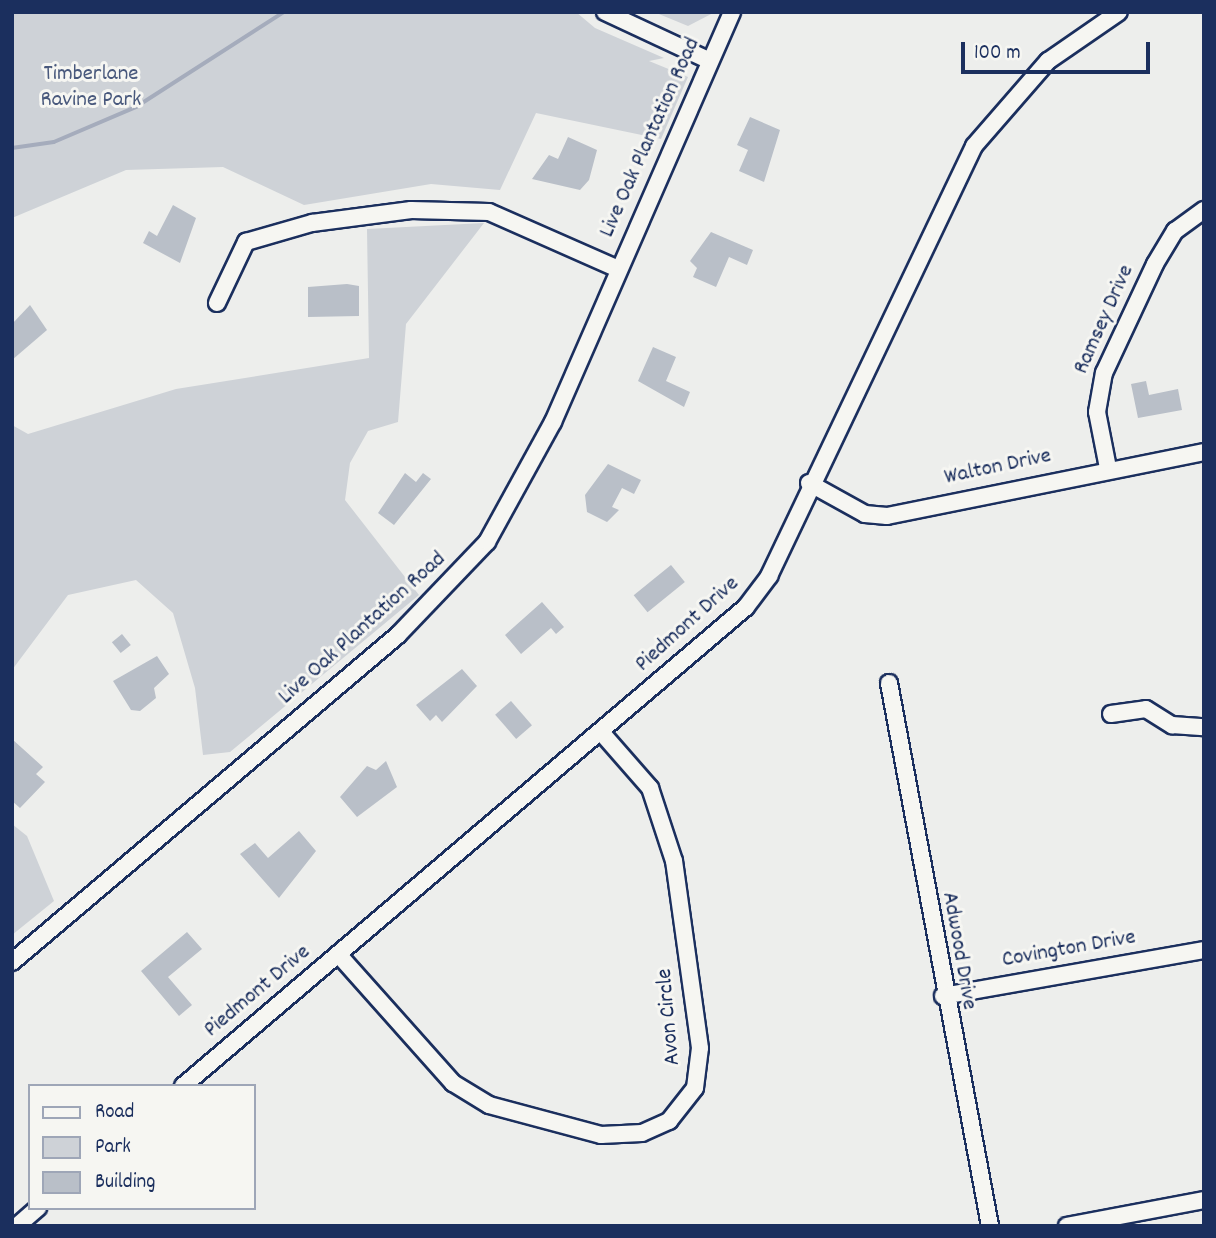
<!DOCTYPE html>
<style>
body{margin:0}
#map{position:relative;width:1216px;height:1238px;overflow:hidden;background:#edeeec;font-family:Dekko,sans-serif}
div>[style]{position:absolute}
.green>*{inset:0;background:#ced2d7}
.stream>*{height:3.5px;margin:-1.75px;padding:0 1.75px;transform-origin:1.75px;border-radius:1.75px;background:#a5acbc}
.building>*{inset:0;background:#b9bfc8;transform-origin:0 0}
.roads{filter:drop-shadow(2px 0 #1b2f5e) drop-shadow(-2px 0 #1b2f5e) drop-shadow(0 2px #1b2f5e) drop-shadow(0 -2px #1b2f5e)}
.minor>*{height:16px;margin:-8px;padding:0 8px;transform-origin:8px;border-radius:8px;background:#f6f6f2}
span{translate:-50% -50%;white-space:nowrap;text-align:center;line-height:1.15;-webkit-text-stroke:6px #f6f6f2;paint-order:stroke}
.park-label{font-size:23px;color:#48587c}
.street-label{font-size:23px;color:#1b2f5e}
.frame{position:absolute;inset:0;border:14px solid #1b2f5e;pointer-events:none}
.legend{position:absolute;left:28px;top:1084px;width:228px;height:126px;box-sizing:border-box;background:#f6f6f2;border:2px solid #9ea6b7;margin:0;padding:9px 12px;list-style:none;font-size:21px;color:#1b2f5e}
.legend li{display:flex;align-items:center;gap:14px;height:35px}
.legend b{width:35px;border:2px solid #9ea6b7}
.scale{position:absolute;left:961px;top:42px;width:189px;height:32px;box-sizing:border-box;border:4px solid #1b2f5e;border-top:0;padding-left:9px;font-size:21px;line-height:24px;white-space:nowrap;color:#1b2f5e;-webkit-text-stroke:5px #f6f6f2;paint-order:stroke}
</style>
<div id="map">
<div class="green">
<i style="clip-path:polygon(12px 12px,576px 12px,595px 28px,664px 58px,649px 61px,688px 77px,661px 139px,536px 113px,500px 190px,431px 184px,304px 205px,223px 167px,126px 170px,12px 218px)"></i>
<i style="clip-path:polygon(654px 12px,715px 12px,688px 26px)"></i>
<i style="clip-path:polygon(484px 223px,406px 324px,398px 422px,368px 431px,350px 463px,345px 500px,419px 595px,230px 752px,203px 755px,195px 688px,173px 613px,136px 580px,68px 595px,12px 670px,12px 425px,28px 434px,176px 389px,369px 358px,367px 229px)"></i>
<i style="clip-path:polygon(12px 824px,27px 836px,54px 901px,12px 935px)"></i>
</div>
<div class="stream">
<i style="left:12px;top:148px;width:42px;rotate:-8.1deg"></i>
<i style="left:54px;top:142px;width:89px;rotate:-23.1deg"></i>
<i style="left:136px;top:107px;width:176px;rotate:-32.7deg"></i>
</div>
<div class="building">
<i style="clip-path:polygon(750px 117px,780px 130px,764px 182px,739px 171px,748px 150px,737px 145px)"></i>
<i style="clip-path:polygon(568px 137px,597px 150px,589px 180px,580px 190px,532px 179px,549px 155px,558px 159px)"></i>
<i style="clip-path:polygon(173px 205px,196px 218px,180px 263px,143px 243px,149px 231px,157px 236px)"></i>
<i style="clip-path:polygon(711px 232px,753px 250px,747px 265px,729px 257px,716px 287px,693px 277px,697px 268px,690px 261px)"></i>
<i style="clip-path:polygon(347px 284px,359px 286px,359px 316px,308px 317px,308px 287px)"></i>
<i style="clip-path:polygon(30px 305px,47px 330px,12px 360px,12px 324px)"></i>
<i style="clip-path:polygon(653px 347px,676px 357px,666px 381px,690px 392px,684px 407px,638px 381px)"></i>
<i style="clip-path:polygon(1146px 381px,1149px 395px,1178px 389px,1182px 410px,1138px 418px,1131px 384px)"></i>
<i style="clip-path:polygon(608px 464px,641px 480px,634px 494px,622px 488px,612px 507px,619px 510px,607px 522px,587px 512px,585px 495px)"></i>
<i style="clip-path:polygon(405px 473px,416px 482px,423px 473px,431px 479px,394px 525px,378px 513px)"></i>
<i style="left:671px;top:565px;width:22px;height:48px;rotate:51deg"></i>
<i style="clip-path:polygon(542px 602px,564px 627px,556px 634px,551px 628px,521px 654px,505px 635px)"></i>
<i style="left:122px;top:634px;width:14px;height:13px;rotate:51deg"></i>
<i style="clip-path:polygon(157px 656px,169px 674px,154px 688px,156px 698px,140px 711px,131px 710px,113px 681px)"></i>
<i style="clip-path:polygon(462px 669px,477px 686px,442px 722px,436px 715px,430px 721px,416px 705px)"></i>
<i style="left:511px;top:701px;width:32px;height:21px;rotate:49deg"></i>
<i style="clip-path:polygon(12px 739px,43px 767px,36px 774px,45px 782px,20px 808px,12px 801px)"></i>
<i style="clip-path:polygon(386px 761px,397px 787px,357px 817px,340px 797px,367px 766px,376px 770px)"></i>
<i style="clip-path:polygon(299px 831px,316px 851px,279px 898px,240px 854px,255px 843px,268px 858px)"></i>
<i style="clip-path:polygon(187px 932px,202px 949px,168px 977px,192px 1005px,179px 1016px,141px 971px)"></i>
</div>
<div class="roads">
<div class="minor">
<i style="left:605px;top:12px;width:114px;rotate:25deg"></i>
<i style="left:217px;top:303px;width:68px;rotate:-64.6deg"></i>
<i style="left:246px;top:242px;width:69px;rotate:-16.1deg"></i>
<i style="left:312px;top:223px;width:100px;rotate:-7.5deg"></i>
<i style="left:411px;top:210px;width:78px;rotate:1.5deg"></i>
<i style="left:489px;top:212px;width:141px;rotate:23.8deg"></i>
<i style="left:1108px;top:468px;width:57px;rotate:-101.1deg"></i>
<i style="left:1097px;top:412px;width:40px;rotate:-80deg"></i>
<i style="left:1104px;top:373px;width:120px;rotate:-64.9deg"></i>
<i style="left:1155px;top:264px;width:39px;rotate:-59deg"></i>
<i style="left:1175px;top:231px;width:36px;rotate:-36deg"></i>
<i style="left:809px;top:483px;width:64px;rotate:29deg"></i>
<i style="left:865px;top:514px;width:22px;rotate:5deg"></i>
<i style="left:887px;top:516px;width:323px;rotate:-11.4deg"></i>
<i style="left:889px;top:683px;width:552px;rotate:79.46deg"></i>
<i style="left:1111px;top:714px;width:35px;rotate:-8deg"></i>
<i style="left:1146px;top:709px;width:31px;rotate:32deg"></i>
<i style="left:1172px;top:725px;width:32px;rotate:4deg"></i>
<i style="left:338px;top:954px;width:173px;rotate:48.3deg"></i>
<i style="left:453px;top:1083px;width:42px;rotate:31.4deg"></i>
<i style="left:489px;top:1105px;width:116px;rotate:15deg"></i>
<i style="left:601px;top:1135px;width:41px;rotate:-2.8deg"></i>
<i style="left:642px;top:1133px;width:30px;rotate:-24deg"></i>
<i style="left:669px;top:1121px;width:42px;rotate:-51.8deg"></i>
<i style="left:695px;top:1088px;width:40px;rotate:-82.9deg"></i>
<i style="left:700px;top:1048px;width:189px;rotate:-97.9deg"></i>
<i style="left:674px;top:861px;width:77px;rotate:-108.2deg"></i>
<i style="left:650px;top:788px;width:74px;rotate:-131.2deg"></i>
<i style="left:12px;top:962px;width:506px;rotate:-40.27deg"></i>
<i style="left:398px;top:635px;width:129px;rotate:-46.3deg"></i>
<i style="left:487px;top:542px;width:137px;rotate:-61.2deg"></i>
<i style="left:553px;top:422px;width:447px;rotate:-66.4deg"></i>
<i style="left:943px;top:996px;width:265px;rotate:-10deg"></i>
<i style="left:183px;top:1086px;width:739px;rotate:-40.39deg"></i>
<i style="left:746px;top:607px;width:39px;rotate:-53deg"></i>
<i style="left:769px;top:576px;width:476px;rotate:-64.5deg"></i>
<i style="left:974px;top:146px;width:113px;rotate:-49deg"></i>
<i style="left:1048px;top:61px;width:86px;rotate:-34.6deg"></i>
<i style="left:17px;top:1226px;width:28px;rotate:-41deg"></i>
<i style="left:1067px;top:1226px;width:139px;rotate:-10.7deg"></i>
</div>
</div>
<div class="park-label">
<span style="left:91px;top:88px">Timberlane<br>Ravine Park</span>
</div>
<div class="street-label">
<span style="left:651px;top:138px;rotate:-66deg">Live Oak Plantation Road</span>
<span style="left:1105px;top:320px;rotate:-66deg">Ramsey Drive</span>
<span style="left:998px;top:468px;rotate:-12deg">Walton Drive</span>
<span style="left:688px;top:625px;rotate:-42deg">Piedmont Drive</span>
<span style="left:363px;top:629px;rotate:-42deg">Live Oak Plantation Road</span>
<span style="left:1069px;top:950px;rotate:-10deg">Covington Drive</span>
<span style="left:958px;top:951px;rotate:80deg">Adwood Drive</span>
<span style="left:258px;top:992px;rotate:-40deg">Piedmont Drive</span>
<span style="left:670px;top:1017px;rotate:-95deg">Avon Circle</span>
</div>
<div class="frame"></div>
<ul class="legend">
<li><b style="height:9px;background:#f6f6f2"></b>Road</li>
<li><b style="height:19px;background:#ced2d7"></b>Park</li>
<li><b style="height:19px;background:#b9bfc8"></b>Building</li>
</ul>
<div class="scale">100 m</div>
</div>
